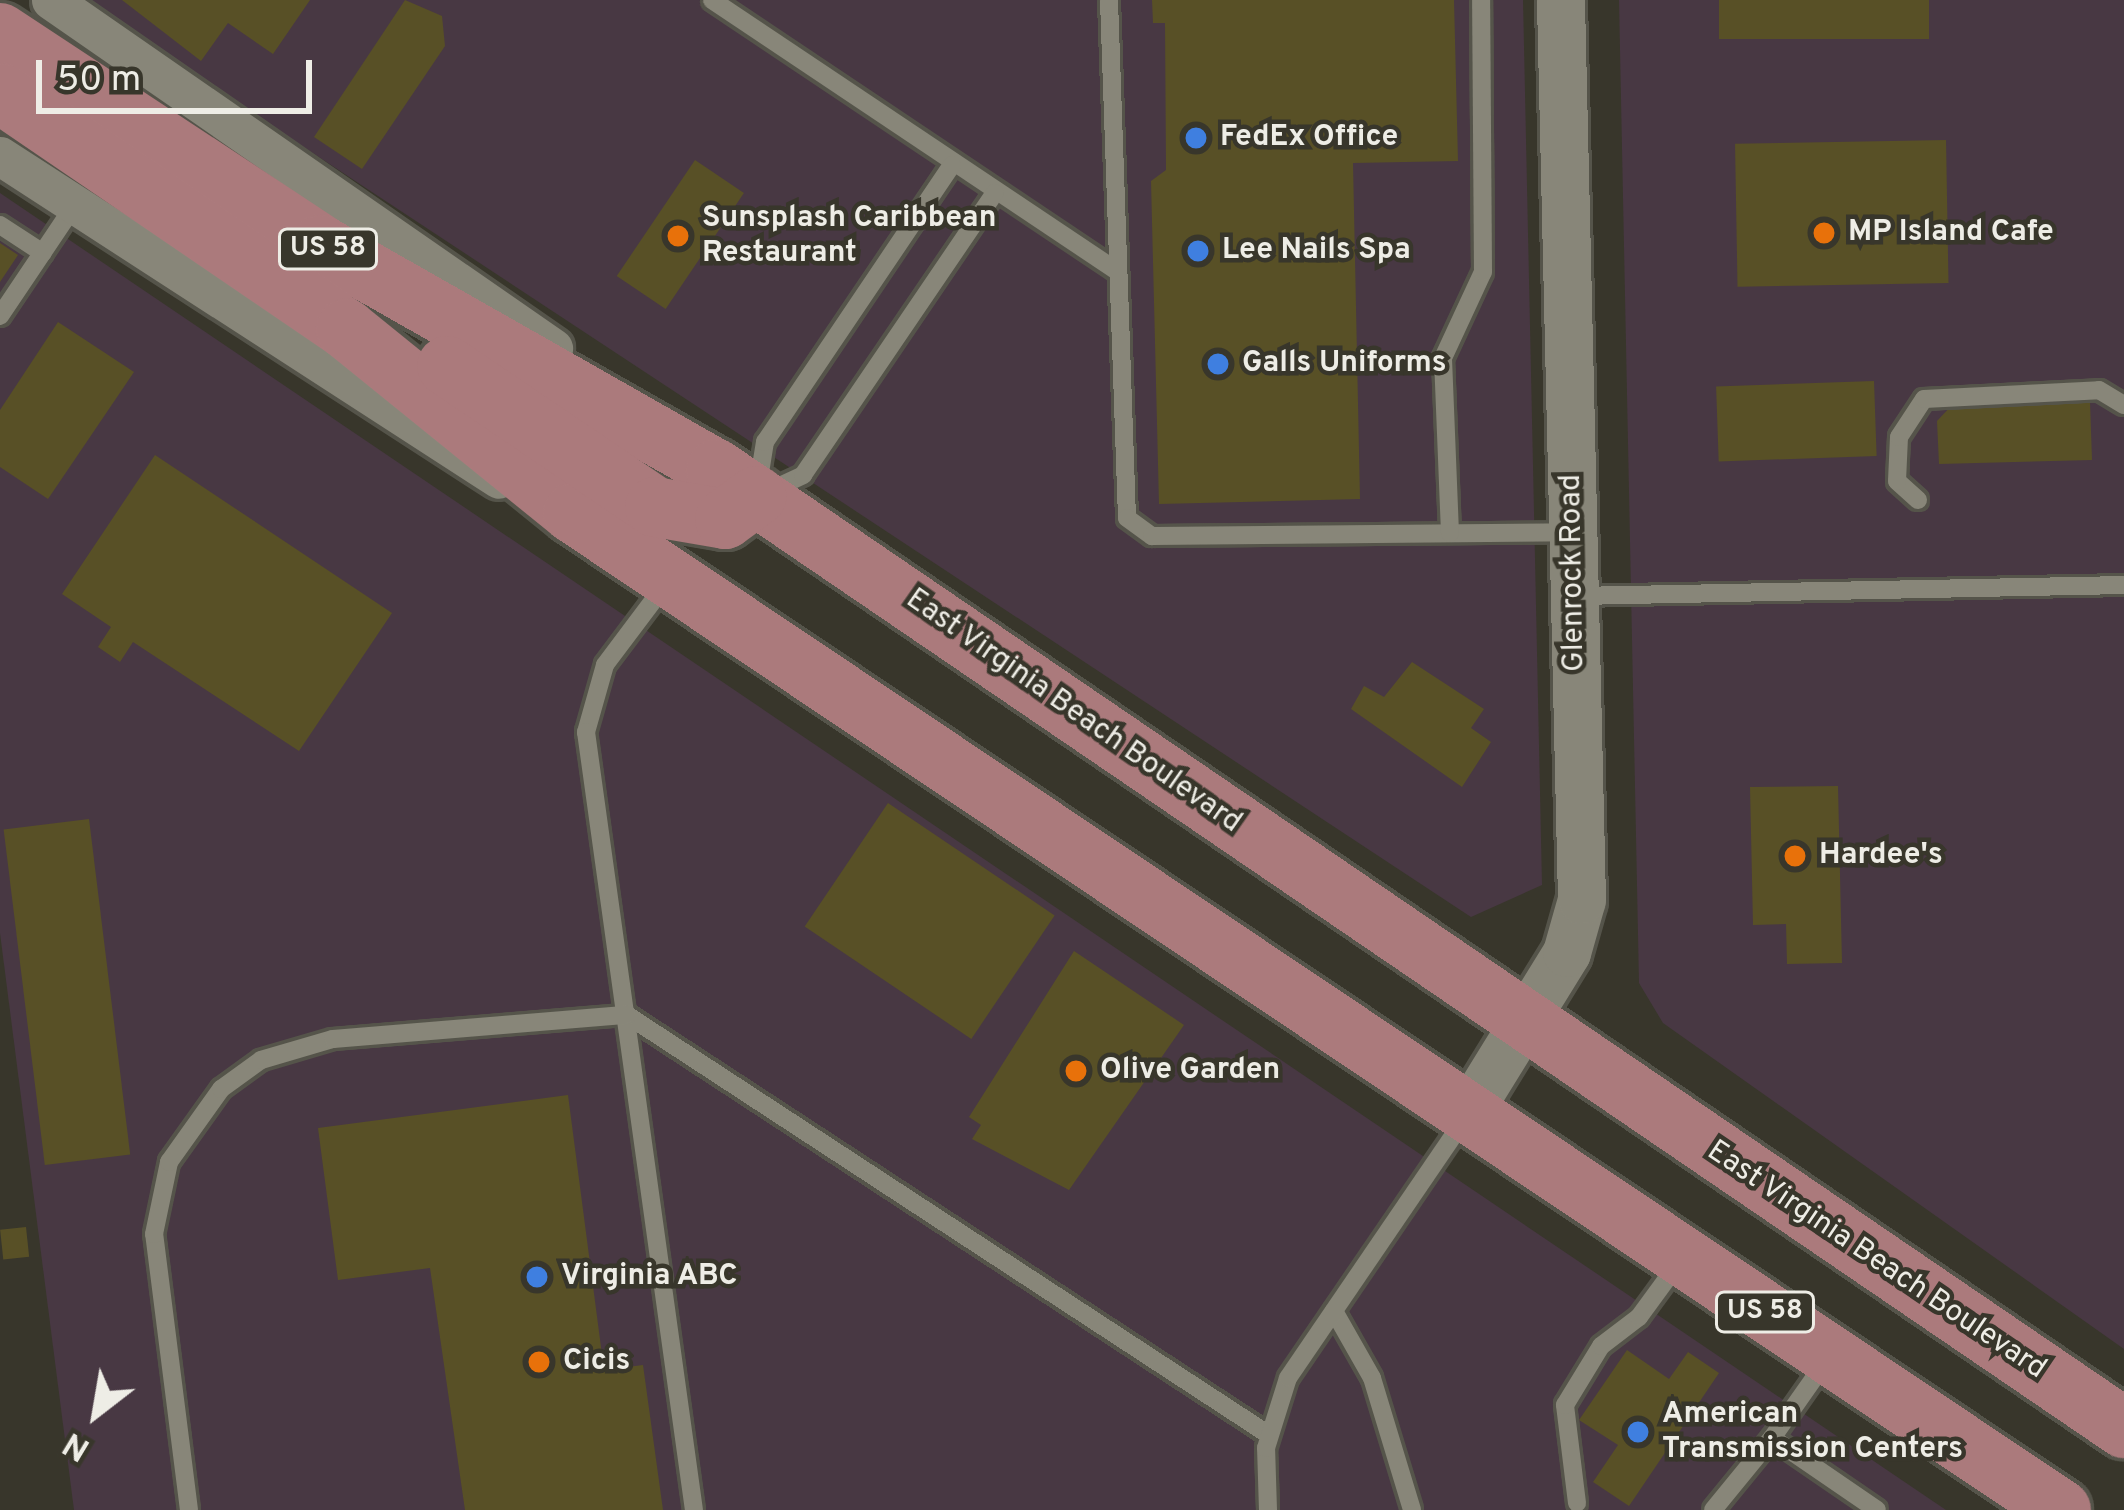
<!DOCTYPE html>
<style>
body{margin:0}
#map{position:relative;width:2124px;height:1510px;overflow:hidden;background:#38362b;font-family:Overpass,sans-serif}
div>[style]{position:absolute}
.commercial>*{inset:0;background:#483843}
.building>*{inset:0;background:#585026;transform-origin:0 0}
.roads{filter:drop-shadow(3px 0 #55544a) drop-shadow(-3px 0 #55544a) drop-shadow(0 3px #55544a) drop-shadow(0 -3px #55544a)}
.service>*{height:18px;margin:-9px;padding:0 9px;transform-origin:9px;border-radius:9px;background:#888679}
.minor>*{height:39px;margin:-19.5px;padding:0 19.5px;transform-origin:19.5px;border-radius:19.5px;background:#888679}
.tertiary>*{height:48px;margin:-24px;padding:0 24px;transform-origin:24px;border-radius:24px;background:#888679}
.primary>*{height:60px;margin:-30px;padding:0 30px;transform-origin:30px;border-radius:30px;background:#ab7a7c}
.dots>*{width:33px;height:33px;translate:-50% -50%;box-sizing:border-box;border:6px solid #38362b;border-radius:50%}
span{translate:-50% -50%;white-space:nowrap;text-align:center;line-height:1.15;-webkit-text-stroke:9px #38362b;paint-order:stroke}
.shield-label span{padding:3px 9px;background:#38362b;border:3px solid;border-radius:9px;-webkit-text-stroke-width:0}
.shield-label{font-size:27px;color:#eeede6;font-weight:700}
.poi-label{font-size:30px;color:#eeede6;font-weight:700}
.left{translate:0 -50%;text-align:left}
.street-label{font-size:30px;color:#eeede6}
.north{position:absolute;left:36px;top:1354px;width:120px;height:120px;-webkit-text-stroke:9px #38362b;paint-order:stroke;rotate:211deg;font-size:33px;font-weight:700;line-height:48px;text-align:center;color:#eeede6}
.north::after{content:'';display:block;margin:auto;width:42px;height:54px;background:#eeede6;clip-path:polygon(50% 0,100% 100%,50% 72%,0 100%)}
.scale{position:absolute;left:36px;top:60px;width:276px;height:54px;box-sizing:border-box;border:6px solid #eeede6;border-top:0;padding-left:15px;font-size:36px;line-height:42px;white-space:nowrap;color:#eeede6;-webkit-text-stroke:9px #38362b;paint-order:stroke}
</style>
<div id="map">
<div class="commercial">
<i style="clip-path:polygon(81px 0,1523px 0,1542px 885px,1471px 917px)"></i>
<i style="clip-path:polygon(1619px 0,2124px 0,2124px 1349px,1663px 1023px,1639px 983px)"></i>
<i style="clip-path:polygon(0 193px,1946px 1510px,74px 1510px,0 933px)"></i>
</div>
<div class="building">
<i style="clip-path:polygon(122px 0,310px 0,273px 54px,228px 23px,201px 61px)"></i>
<i style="clip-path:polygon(405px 0,442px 16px,445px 46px,362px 169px,314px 137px)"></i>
<i style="clip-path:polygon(1152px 0,1454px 0,1458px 161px,1353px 163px,1360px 499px,1159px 504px,1151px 181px,1166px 170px,1165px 23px,1153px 23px)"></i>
<i style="left:1719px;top:0;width:210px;height:39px"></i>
<i style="left:1946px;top:140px;width:143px;height:211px;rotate:89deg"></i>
<i style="left:695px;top:160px;width:59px;height:140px;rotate:34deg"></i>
<i style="clip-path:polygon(0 243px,18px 255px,0 282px)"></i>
<i style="clip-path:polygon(58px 322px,134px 372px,48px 499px,0 467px,0 410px)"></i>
<i style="left:1874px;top:381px;width:75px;height:158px;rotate:88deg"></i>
<i style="clip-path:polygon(2090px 402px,2092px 460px,1939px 464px,1937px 421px,1953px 404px)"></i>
<i style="clip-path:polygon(155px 455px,392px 613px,299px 751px,133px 642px,120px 662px,98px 647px,111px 627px,62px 594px)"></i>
<i style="clip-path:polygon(1412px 662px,1484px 709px,1471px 728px,1491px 742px,1462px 787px,1351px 709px,1364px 686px,1384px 697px)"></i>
<i style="clip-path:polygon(1838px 786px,1842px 963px,1787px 964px,1786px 924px,1753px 925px,1750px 787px)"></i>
<i style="left:888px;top:803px;width:201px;height:149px;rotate:34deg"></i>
<i style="left:89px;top:819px;width:338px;height:86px;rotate:83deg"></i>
<i style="clip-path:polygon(1074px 951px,1184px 1025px,1069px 1190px,972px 1139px,981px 1125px,969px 1117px)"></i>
<i style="clip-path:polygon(568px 1095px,604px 1370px,643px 1365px,663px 1510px,465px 1510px,430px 1268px,338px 1280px,318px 1128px)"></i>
<i style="left:26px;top:1227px;width:30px;height:26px;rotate:84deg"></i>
<i style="clip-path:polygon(1627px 1350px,1669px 1379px,1688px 1352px,1719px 1373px,1629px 1506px,1593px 1482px,1618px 1445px,1579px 1420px)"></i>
</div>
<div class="roads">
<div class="service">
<i style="left:712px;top:0;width:485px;rotate:33.8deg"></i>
<i style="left:1109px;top:0;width:518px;rotate:88.01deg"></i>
<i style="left:1127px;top:518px;width:31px;rotate:36deg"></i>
<i style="left:1152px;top:536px;width:421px;rotate:-0.5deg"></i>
<i style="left:0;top:225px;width:51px;rotate:33.1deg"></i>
<i style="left:0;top:316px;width:133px;rotate:-56.1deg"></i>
<i style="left:758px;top:485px;width:44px;rotate:-80.8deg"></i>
<i style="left:765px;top:442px;width:334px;rotate:-56deg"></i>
<i style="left:767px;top:492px;width:40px;rotate:-25deg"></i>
<i style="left:803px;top:475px;width:341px;rotate:-55.8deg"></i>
<i style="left:1918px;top:500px;width:28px;rotate:-138deg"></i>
<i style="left:1897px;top:481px;width:44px;rotate:-87.4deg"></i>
<i style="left:1899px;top:437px;width:45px;rotate:-56.7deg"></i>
<i style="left:1924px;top:399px;width:175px;rotate:-2.9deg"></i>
<i style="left:2099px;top:390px;width:29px;rotate:31deg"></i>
<i style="left:1450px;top:533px;width:175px;rotate:-92.3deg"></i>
<i style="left:1443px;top:358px;width:95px;rotate:-65.1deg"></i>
<i style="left:1483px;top:272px;width:272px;rotate:-90.4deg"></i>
<i style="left:665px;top:585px;width:100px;rotate:126.9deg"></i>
<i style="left:605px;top:665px;width:70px;rotate:105.8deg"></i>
<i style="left:586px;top:732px;width:785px;rotate:82.1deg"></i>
<i style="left:1577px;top:596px;width:547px;rotate:-1.15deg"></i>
<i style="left:627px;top:1015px;width:767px;rotate:33.19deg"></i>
<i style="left:1334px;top:1311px;width:77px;rotate:60.4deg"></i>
<i style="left:1372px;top:1378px;width:138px;rotate:73.1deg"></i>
<i style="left:1772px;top:1438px;width:90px;rotate:-54.9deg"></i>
<i style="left:1577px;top:1503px;width:99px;rotate:-97deg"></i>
<i style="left:1565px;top:1405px;width:69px;rotate:-58.6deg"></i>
<i style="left:1601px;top:1346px;width:48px;rotate:-37.3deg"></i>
<i style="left:1639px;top:1317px;width:69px;rotate:-53.8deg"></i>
<i style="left:189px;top:1510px;width:278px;rotate:-97.2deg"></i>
<i style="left:154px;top:1234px;width:74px;rotate:-78.2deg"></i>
<i style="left:169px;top:1162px;width:90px;rotate:-54.5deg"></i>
<i style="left:221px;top:1089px;width:49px;rotate:-35.9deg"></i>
<i style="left:261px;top:1060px;width:75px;rotate:-16.3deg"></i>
<i style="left:333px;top:1039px;width:295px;rotate:-4.7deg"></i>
<i style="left:1268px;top:1510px;width:62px;rotate:-91.8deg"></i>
<i style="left:1266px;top:1448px;width:73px;rotate:-72.6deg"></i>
<i style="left:1288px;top:1378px;width:316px;rotate:-55.7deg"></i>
<i style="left:1713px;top:1510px;width:93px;rotate:-50.7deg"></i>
<i style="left:1772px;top:1438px;width:127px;rotate:34.4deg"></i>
</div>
<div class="minor">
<i style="left:51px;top:0;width:611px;rotate:34.73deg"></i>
<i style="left:0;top:156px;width:594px;rotate:32.91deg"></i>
</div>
<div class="tertiary">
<i style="left:1467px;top:1115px;width:190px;rotate:-58.3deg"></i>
<i style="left:1567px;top:953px;width:55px;rotate:-74.2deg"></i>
<i style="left:1582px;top:900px;width:900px;rotate:-91.34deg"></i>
</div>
<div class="primary">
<i style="left:0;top:33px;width:385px;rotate:33.4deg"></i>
<i style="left:321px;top:245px;width:454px;rotate:29.6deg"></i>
<i style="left:716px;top:469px;width:1704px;rotate:34.26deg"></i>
<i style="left:0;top:93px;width:419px;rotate:34.3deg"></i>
<i style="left:346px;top:329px;width:292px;rotate:39deg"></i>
<i style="left:573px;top:513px;width:1791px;rotate:33.82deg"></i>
<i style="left:447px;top:366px;width:251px;rotate:34.1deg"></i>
<i style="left:655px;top:507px;width:71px;rotate:9.7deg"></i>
<i style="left:725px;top:519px;width:39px;rotate:-36deg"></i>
</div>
</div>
<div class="dots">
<i style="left:1196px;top:138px;background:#3f7fe0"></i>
<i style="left:1824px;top:233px;background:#e8710a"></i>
<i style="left:678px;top:236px;background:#e8710a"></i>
<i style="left:1198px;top:251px;background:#3f7fe0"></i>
<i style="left:1218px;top:364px;background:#3f7fe0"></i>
<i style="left:1795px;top:856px;background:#e8710a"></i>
<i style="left:1076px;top:1071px;background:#e8710a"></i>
<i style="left:537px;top:1277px;background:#3f7fe0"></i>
<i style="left:539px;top:1362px;background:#e8710a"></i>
<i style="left:1638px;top:1432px;background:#3f7fe0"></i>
</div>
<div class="shield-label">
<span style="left:328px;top:249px">US 58</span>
<span style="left:1765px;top:1312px">US 58</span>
</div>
<div class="poi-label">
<span class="left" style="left:1220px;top:138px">FedEx Office</span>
<span class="left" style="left:702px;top:236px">Sunsplash Caribbean<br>Restaurant</span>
<span class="left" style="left:1848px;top:233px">MP Island Cafe</span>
<span class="left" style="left:1222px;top:251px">Lee Nails Spa</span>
<span class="left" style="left:1242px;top:364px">Galls Uniforms</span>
<span class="left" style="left:1819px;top:856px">Hardee's</span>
<span class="left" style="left:1100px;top:1071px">Olive Garden</span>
<span class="left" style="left:561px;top:1277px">Virginia ABC</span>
<span class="left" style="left:563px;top:1362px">Cicis</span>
<span class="left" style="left:1662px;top:1432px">American<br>Transmission Centers</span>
</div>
<div class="street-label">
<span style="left:1574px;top:573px;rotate:-91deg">Glenrock Road</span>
<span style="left:1073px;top:712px;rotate:35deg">East Virginia Beach Boulevard</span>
<span style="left:1876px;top:1261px;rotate:34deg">East Virginia Beach Boulevard</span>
</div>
<div class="north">N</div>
<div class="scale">50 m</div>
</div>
